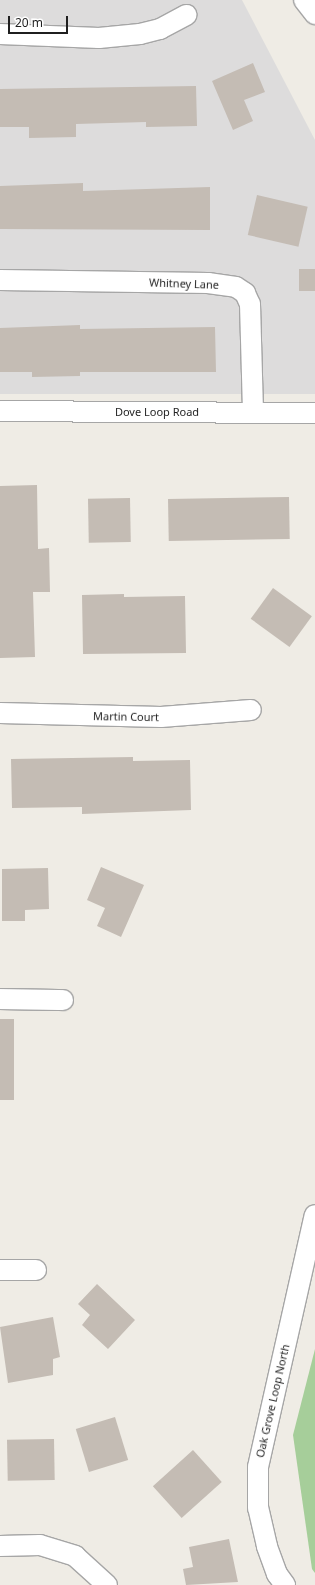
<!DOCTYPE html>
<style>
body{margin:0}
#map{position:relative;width:315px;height:1585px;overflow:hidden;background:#efece5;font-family:"Noto Sans",sans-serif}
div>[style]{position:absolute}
.residential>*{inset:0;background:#dddcdc}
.forest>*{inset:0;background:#a6ce9a}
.building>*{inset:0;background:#c4bcb4;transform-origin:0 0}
.roads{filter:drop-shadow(1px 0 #a6a6a6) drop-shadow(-1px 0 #a6a6a6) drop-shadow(0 1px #a6a6a6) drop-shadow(0 -1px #a6a6a6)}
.minor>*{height:20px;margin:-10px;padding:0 10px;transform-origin:10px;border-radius:10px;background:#fff}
span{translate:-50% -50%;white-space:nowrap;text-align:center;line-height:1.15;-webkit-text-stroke:3px #fff;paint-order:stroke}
.street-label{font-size:11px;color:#1f1f1f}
.scale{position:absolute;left:8px;top:16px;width:60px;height:18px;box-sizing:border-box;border:2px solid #1f1f1f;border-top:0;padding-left:5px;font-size:12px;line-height:14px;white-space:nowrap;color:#1f1f1f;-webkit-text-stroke:3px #fff;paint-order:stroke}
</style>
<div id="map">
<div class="residential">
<i style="clip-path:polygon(0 0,242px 0,315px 140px,315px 394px,0 394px)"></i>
</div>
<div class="forest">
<i style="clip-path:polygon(315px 1349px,315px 1573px,312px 1569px,293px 1435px)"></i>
</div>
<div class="building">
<i style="clip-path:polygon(253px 63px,265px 92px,244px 100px,253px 121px,233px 130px,212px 81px)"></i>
<i style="clip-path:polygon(196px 86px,197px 126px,146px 127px,146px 122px,76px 124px,76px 137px,29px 138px,29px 127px,0 127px,0 89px)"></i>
<i style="clip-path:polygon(83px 183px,83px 191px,210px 187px,210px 230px,0 229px,0 186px)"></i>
<i style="left:257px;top:195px;width:52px;height:41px;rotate:13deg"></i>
<i style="left:299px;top:269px;width:16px;height:22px"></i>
<i style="clip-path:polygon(80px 325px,80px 329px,215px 327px,216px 372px,80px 372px,80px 376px,32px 377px,32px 372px,0 372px,0 328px)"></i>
<i style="clip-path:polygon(37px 485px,38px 549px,49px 548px,50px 592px,33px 592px,35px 657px,0 658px,0 486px)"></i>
<i style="left:289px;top:497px;width:42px;height:121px;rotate:89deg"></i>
<i style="left:130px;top:498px;width:44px;height:42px;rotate:89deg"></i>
<i style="left:273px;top:588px;width:48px;height:38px;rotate:36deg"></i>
<i style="clip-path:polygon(124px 594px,124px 597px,185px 596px,186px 653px,83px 654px,82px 595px)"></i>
<i style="clip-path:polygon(133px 757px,133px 761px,190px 760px,191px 810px,82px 814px,82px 807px,12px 808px,11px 759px)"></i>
<i style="clip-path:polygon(101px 867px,144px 885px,121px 937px,97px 926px,105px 908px,87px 900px)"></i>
<i style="clip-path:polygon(48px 868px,49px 909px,25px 910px,25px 921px,2px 921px,2px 869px)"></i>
<i style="left:0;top:1019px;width:14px;height:81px"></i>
<i style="clip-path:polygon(97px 1284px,135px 1320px,108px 1349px,82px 1325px,90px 1315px,78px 1304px)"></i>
<i style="clip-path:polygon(53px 1317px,60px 1357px,53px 1359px,53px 1375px,8px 1383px,0 1327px)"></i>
<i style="left:115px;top:1417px;width:45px;height:41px;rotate:73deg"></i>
<i style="left:54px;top:1439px;width:41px;height:47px;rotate:89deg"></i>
<i style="left:193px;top:1450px;width:43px;height:54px;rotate:48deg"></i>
<i style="clip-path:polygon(229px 1539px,238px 1582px,186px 1585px,183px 1569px,193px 1567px,189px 1547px)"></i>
</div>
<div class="roads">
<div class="minor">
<i style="left:304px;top:0;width:18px;rotate:52deg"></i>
<i style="left:0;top:34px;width:99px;rotate:2.3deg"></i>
<i style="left:99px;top:38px;width:41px;rotate:-5.6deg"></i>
<i style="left:140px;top:34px;width:21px;rotate:-14deg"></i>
<i style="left:160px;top:29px;width:30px;rotate:-28deg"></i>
<i style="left:0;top:280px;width:208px;rotate:0.8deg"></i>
<i style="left:208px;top:283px;width:28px;rotate:8deg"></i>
<i style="left:236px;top:287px;width:11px;rotate:34deg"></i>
<i style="left:245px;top:293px;width:12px;rotate:66deg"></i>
<i style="left:250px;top:304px;width:108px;rotate:88.4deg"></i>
<i style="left:0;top:411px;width:315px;rotate:0.4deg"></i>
<i style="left:0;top:713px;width:161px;rotate:1.4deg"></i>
<i style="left:161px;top:717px;width:90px;rotate:-4.4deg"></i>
<i style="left:0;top:999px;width:63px;rotate:0.9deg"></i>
<i style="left:0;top:1270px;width:36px"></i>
<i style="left:0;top:1546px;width:40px;rotate:-1.4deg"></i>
<i style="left:40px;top:1545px;width:37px;rotate:17deg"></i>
<i style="left:75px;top:1556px;width:43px;rotate:42.2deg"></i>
<i style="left:285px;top:1585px;width:14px;rotate:-126deg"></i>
<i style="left:277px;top:1574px;width:30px;rotate:-110deg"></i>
<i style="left:267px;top:1546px;width:39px;rotate:-103deg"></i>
<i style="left:258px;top:1508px;width:41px;rotate:-90deg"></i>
<i style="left:258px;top:1467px;width:258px;rotate:-77.3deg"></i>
</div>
</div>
<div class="street-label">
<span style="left:184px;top:284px;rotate:2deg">Whitney Lane</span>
<span style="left:157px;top:412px">Dove Loop Road</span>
<span style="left:126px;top:717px;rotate:1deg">Martin Court</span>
<span style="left:273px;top:1401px;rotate:-77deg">Oak Grove Loop North</span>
</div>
<div class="scale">20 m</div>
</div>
